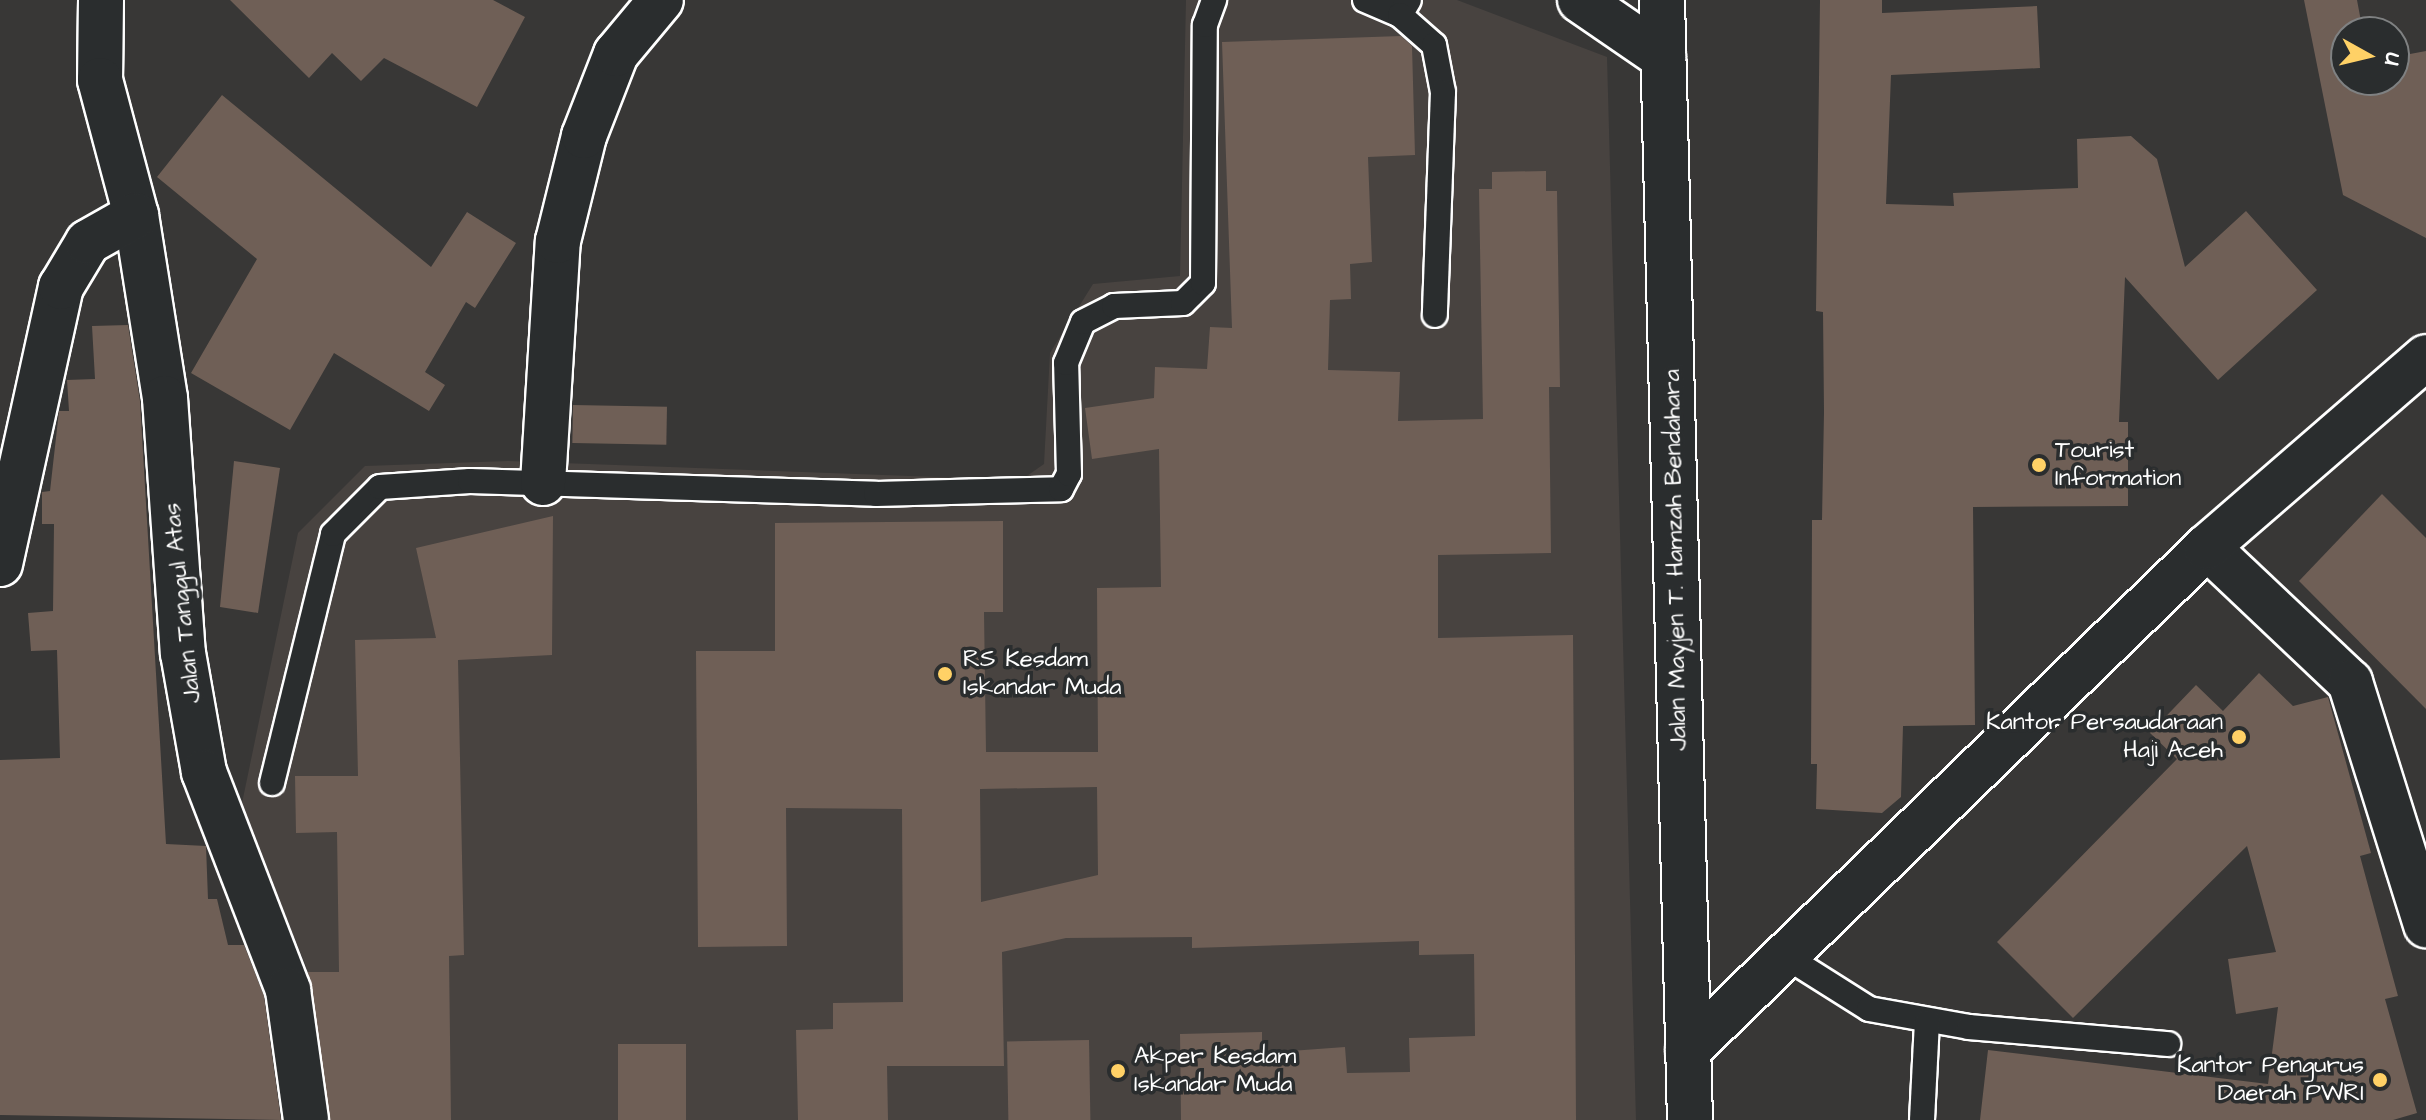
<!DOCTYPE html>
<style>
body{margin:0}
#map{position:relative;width:2426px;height:1120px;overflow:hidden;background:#383736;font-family:"Architects Daughter",sans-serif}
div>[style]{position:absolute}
.built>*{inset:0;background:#484340}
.building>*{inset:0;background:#6f5f56;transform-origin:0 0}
.roads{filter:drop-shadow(2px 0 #fff) drop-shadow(-2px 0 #fff) drop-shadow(0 2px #fff) drop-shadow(0 -2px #fff)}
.service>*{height:24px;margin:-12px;padding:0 12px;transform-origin:12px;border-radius:12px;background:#2a2d2e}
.minor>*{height:44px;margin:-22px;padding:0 22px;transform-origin:22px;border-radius:22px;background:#2a2d2e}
.tertiary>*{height:44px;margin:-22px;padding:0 22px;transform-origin:22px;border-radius:22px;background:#2a2d2e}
.dots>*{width:22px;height:22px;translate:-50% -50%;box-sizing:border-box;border:4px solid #2a2d2e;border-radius:50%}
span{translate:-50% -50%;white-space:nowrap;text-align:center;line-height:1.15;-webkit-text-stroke:7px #2a2d2e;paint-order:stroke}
.poi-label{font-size:24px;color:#fff}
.left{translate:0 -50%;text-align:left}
.right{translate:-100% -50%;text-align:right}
.street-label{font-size:24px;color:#fff}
.north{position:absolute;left:2330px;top:16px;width:80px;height:80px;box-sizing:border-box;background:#2a2d2e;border:2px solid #7f8182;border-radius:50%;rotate:98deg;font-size:22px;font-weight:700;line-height:32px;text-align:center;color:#fff}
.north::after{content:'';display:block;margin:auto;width:28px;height:36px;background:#ffd166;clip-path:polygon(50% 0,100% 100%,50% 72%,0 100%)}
</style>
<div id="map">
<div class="built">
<i style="clip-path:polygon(1186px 0,1457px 0,1607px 57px,1636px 1120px,320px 1120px,306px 966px,241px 808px,298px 533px,365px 466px,508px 461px,1021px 480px,1044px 464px,1050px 353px,1093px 284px,1180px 276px)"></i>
</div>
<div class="building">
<i style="clip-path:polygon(230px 0,493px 0,525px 17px,477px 107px,384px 58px,361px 81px,332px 53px,309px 78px)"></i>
<i style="clip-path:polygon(1820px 0,1882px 0,1882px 13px,2037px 6px,2040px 68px,1891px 75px,1886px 204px,1954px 206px,1953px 193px,2078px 188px,2077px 139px,2131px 136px,2157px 159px,2185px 267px,2246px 211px,2317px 290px,2218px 380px,2125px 277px,2119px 422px,2128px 422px,2128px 506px,1973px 507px,1975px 725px,1903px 726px,1901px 797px,1882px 813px,1816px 809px,1817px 764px,1811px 764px,1812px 520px,1822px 520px,1824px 412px,1823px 312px,1816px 311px)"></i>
<i style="clip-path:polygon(2304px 0,2357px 0,2363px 32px,2346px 32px,2346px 80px,2394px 80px,2394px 57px,2426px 51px,2426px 238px,2343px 195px)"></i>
<i style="clip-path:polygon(evenodd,1401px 36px,1412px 46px,1415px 155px,1368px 157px,1372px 262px,1350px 264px,1351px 299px,1330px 300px,1328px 370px,1400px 372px,1398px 421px,1483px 419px,1479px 189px,1492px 189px,1492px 172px,1546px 171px,1546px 191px,1557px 191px,1560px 387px,1549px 387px,1551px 553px,1438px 555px,1438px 638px,1573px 635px,1576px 1120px,1181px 1120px,1180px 1034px,1262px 1032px,1262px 1053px,1345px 1047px,1347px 1073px,1410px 1072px,1409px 1038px,1475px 1036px,1474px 954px,1419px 955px,1419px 941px,1192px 948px,1192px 937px,1066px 938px,1002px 952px,1004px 1066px,887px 1066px,888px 1120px,798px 1120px,796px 1030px,833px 1029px,833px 1003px,903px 1002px,902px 809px,786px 808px,787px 946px,698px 947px,696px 651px,775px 651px,775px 523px,1003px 521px,1003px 612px,984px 612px,986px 752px,1098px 752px,1097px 588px,1161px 587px,1159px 449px,1092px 459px,1085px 408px,1154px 398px,1155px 367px,1207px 369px,1210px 327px,1232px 328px,1222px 42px,1401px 36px,1097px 787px,1098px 875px,981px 902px,980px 789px,1097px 787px)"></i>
<i style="clip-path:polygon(222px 95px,431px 267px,467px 212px,516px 243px,475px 308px,466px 302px,425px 372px,445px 385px,429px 411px,334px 353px,290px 430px,191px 373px,257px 259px,157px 177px)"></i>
<i style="clip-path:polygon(128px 325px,140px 401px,166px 844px,206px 846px,208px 899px,217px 899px,228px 945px,244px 945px,264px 996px,281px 1120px,0 1115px,0 760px,60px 758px,57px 650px,31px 651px,28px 613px,53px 611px,54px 524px,42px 524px,42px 492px,50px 491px,59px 411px,69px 411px,67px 380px,95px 379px,92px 326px)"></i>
<i style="left:573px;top:405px;width:94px;height:38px;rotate:1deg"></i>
<i style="clip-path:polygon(234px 461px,280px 468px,258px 613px,220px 607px)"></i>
<i style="clip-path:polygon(2382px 494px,2426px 538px,2426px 709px,2299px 581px)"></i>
<i style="clip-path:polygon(553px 516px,552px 655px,458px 660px,464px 955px,449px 956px,451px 1120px,330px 1120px,308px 972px,339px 972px,337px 832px,296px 833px,295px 776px,358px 776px,355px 640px,436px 638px,416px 548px)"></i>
<i style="clip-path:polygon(2259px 673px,2293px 706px,2328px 697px,2371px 853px,2360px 856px,2398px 996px,2385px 999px,2417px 1113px,2393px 1120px,1980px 1120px,1988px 1050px,2268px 1084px,2278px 1007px,2236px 1014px,2228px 959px,2276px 952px,2247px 846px,2073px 1018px,1997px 942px,2177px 759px,2150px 733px,2196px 685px,2223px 711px)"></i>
<i style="left:1089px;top:1040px;width:80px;height:82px;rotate:89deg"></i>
<i style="left:618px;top:1044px;width:68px;height:76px"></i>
</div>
<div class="roads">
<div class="service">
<i style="left:1365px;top:0;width:38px;rotate:23deg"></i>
<i style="left:1400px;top:15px;width:17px;rotate:-59deg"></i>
<i style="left:1400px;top:15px;width:45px;rotate:41.4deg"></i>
<i style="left:1434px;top:45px;width:48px;rotate:79.2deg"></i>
<i style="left:1443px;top:92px;width:223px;rotate:92.1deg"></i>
<i style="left:272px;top:783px;width:256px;rotate:-76.2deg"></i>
<i style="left:333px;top:534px;width:66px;rotate:-45deg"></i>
<i style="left:380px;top:487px;width:90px;rotate:-3.8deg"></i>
<i style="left:470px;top:481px;width:406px;rotate:1.8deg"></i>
<i style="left:876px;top:494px;width:185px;rotate:-1.5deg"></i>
<i style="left:1061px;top:489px;width:17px;rotate:-62deg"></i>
<i style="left:1069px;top:474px;width:111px;rotate:-91.5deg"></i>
<i style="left:1066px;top:363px;width:44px;rotate:-67.5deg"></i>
<i style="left:1083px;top:322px;width:35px;rotate:-27deg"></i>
<i style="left:1114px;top:306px;width:69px;rotate:-2.5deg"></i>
<i style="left:1183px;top:303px;width:28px;rotate:-45deg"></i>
<i style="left:1203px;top:283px;width:258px;rotate:-89.6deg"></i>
<i style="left:1205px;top:25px;width:27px;rotate:-70deg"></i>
<i style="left:1790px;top:959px;width:93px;rotate:32.3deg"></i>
<i style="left:1869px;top:1009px;width:102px;rotate:10.2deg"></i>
<i style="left:1969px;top:1027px;width:200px;rotate:4.9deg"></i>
<i style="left:1922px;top:1120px;width:98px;rotate:-87.1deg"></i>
</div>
<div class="minor">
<i style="left:101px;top:0;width:80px;rotate:90.7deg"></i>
<i style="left:100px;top:80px;width:140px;rotate:75.1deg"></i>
<i style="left:136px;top:215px;width:185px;rotate:81deg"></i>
<i style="left:165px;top:398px;width:256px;rotate:86deg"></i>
<i style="left:183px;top:653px;width:121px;rotate:80deg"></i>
<i style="left:204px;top:772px;width:234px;rotate:68.9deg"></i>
<i style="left:288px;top:990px;width:131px;rotate:82.1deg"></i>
<i style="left:1580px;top:0;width:101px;rotate:34.5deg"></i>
<i style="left:543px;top:483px;width:242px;rotate:-86.5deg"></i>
<i style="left:558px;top:241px;width:108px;rotate:-76.1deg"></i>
<i style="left:584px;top:136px;width:88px;rotate:-68.7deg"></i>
<i style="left:616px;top:54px;width:70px;rotate:-50.2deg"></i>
<i style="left:2207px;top:547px;width:197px;rotate:43.4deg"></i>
<i style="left:2350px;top:682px;width:255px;rotate:72.6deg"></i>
<i style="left:0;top:564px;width:284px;rotate:-77.6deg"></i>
<i style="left:61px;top:287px;width:52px;rotate:-59deg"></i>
<i style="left:88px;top:242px;width:55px;rotate:-29.4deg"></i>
<i style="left:1688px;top:1050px;width:723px;rotate:-44.1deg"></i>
<i style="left:2207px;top:547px;width:290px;rotate:-40.9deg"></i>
</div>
<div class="tertiary">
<i style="left:1662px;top:0;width:1120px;rotate:88.57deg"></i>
</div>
</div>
<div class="dots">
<i style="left:2039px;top:465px;background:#ffd166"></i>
<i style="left:945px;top:674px;background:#ffd166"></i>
<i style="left:2239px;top:737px;background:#ffd166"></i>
<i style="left:1118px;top:1071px;background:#ffd166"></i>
<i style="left:2380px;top:1080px;background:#ffd166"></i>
</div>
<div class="poi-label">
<span class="left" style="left:2055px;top:465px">Tourist<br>Information</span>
<span class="left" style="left:963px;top:674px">RS Kesdam<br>Iskandar Muda</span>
<span class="right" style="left:2223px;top:737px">Kantor Persaudaraan<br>Haji Aceh</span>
<span class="left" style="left:1134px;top:1071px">Akper Kesdam<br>Iskandar Muda</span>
<span class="right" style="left:2364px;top:1080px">Kantor Pengurus<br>Daerah PWRI</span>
</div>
<div class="street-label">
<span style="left:1676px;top:560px;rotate:-91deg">Jalan Mayjen T. Hamzah Bendahara</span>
<span style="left:183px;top:603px;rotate:-96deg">Jalan Tanggul Atas</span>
</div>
<div class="north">U</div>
</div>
